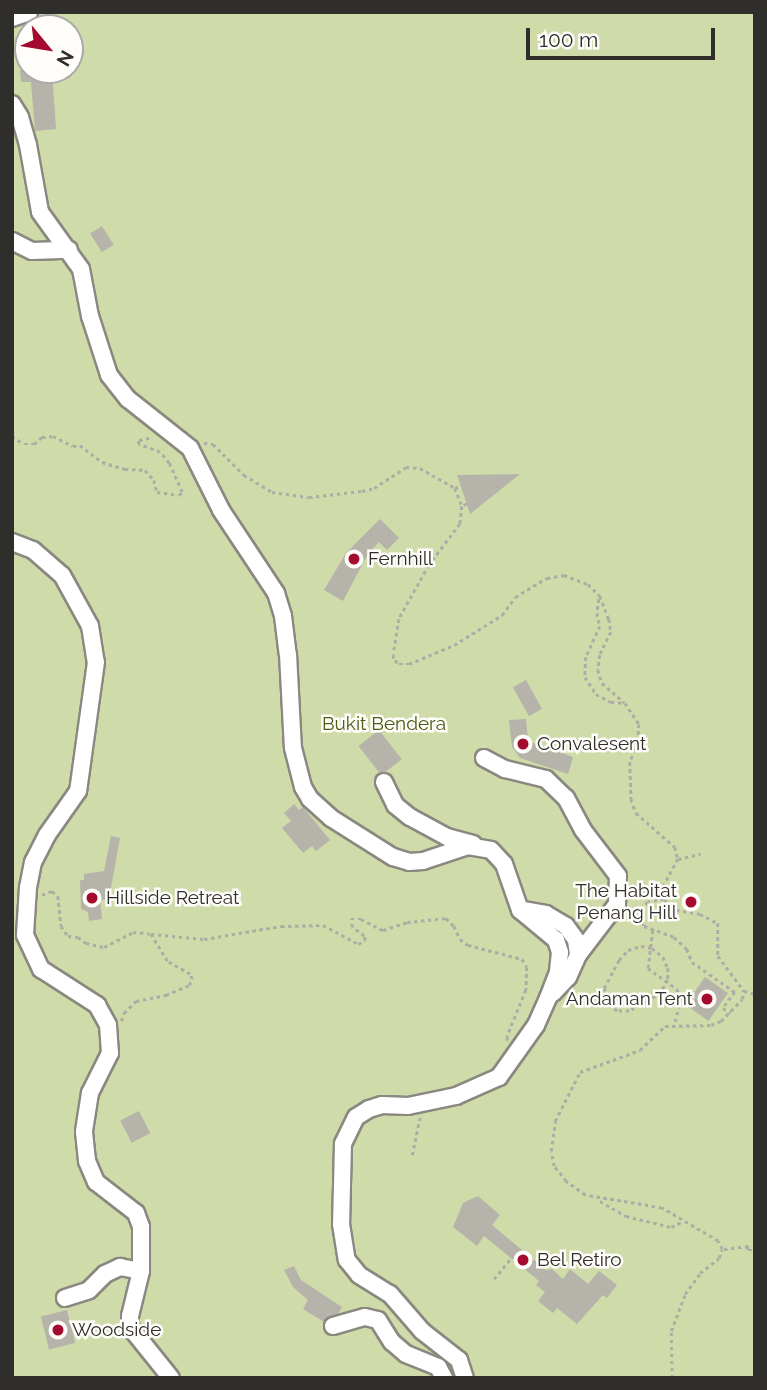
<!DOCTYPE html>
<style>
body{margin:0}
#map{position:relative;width:767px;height:1390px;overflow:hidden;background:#f3f0e7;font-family:Raleway,sans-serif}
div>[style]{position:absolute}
.green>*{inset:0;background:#cfdca9}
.building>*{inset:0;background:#b6b3aa;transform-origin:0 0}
.path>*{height:2.5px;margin-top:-1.25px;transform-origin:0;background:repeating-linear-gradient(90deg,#afaca5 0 3.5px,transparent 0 7px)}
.roads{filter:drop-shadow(2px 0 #8b8880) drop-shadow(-2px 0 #8b8880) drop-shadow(0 2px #8b8880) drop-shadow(0 -2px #8b8880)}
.minor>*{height:16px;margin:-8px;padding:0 8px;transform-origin:8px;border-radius:8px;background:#fff}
.path-bridge>*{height:2.5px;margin-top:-1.25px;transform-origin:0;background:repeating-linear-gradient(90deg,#afaca5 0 3.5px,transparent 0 7px)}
.dots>*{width:19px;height:19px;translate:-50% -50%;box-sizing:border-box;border:4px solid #fefdfa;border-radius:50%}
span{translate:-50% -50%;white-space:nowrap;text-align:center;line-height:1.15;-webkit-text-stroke:5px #fefdfa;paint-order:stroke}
.poi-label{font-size:19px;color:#302e2b}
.left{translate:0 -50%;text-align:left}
.right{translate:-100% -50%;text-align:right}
.park-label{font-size:19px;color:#4e5b14}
.frame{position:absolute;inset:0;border:14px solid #302e2b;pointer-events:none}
.north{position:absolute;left:14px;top:14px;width:70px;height:70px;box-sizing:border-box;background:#fefdfa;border:2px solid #acaaa7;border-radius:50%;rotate:120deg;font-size:19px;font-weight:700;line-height:28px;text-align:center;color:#302e2b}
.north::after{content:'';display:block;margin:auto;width:24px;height:32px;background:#a50a2f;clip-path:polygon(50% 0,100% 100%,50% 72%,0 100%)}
.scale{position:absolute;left:526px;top:28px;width:189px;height:32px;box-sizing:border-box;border:4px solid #302e2b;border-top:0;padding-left:9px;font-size:21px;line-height:24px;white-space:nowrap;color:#302e2b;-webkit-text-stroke:5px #fefdfa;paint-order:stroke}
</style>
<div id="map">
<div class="green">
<i style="clip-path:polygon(evenodd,12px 12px,755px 12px,755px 1378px,12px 1378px,12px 12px,28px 28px,70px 28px,70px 70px,28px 70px,28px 28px)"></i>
</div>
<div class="building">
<i style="clip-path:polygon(28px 36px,28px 67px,20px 67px,18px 37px)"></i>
<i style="clip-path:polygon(20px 70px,52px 70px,56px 129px,35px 131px,31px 82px,21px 82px)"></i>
<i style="left:102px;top:226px;width:22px;height:14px;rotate:58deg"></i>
<i style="clip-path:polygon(520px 474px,470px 514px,457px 475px)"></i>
<i style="clip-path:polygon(380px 519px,399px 538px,387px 550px,379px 542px,368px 554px,343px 601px,324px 590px,346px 553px)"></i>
<i style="left:526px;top:680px;width:33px;height:15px;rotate:61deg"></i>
<i style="clip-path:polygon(526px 719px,528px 741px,573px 757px,568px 774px,520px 758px,512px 747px,509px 720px)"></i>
<i style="left:379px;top:730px;width:37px;height:26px;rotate:52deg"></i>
<i style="clip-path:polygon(294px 804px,299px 810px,303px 807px,330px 840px,316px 851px,312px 846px,303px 853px,282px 828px,291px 821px,284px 813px)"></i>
<i style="clip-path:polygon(111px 836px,120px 838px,109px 899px,100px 900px,102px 919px,89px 921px,88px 912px,81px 909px,80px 880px,84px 880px,84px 874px,104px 871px)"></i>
<i style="left:705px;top:977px;width:28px;height:34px;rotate:35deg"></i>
<i style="left:139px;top:1111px;width:25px;height:21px;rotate:63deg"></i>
<i style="clip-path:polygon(478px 1196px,500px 1215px,492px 1225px,546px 1270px,552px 1269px,563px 1279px,570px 1269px,588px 1284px,599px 1271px,617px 1285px,607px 1298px,603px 1295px,577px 1324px,557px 1308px,553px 1313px,538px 1301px,545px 1292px,536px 1285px,539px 1281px,484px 1236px,477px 1246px,453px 1227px,463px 1203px)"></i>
<i style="clip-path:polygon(294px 1266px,301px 1280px,342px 1307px,338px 1314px,324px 1322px,303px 1309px,308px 1300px,293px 1287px,284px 1270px)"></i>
<i style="left:67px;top:1310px;width:34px;height:27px;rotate:76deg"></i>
</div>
<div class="path">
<i style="left:12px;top:436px;width:14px;rotate:34deg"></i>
<i style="left:24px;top:444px;width:10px"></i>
<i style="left:34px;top:444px;width:11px;rotate:-41deg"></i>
<i style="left:42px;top:437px;width:11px;rotate:-5deg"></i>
<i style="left:53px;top:436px;width:22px;rotate:27deg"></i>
<i style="left:73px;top:446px;width:7px;rotate:-8deg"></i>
<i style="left:80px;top:445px;width:28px;rotate:38deg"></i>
<i style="left:102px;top:462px;width:24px;rotate:17deg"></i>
<i style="left:125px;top:469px;width:20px;rotate:3deg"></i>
<i style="left:145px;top:470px;width:13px;rotate:48deg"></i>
<i style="left:154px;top:480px;width:12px;rotate:76deg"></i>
<i style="left:157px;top:492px;width:22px;rotate:8deg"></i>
<i style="left:179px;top:495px;width:4px;rotate:-45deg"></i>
<i style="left:182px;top:492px;width:32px;rotate:-114deg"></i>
<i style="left:169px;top:463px;width:14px;rotate:-129deg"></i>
<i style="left:160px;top:452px;width:23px;rotate:-160deg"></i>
<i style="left:138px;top:444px;width:4px;rotate:-76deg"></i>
<i style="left:139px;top:440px;width:14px;rotate:-12deg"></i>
<i style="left:204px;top:443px;width:9px;rotate:6deg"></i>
<i style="left:213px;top:444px;width:44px;rotate:45deg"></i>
<i style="left:244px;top:475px;width:33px;rotate:31deg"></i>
<i style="left:272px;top:492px;width:37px;rotate:8deg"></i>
<i style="left:309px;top:497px;width:53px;rotate:-6.5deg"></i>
<i style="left:362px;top:491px;width:12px;rotate:-14deg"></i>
<i style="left:374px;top:488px;width:38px;rotate:-33deg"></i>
<i style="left:406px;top:467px;width:14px;rotate:4deg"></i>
<i style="left:420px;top:468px;width:40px;rotate:29.7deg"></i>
<i style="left:455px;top:488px;width:5px;rotate:-22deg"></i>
<i style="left:455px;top:488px;width:19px;rotate:69deg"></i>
<i style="left:467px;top:504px;width:5px;rotate:158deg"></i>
<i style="left:462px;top:506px;width:18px;rotate:96deg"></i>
<i style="left:460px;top:524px;width:51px;rotate:127.1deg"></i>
<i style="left:429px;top:565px;width:62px;rotate:119.1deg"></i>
<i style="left:399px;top:619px;width:36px;rotate:99deg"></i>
<i style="left:393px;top:655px;width:5px;rotate:68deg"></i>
<i style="left:395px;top:660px;width:6px;rotate:45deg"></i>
<i style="left:399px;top:664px;width:10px"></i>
<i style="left:409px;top:664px;width:49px;rotate:-22.9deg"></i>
<i style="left:454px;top:645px;width:57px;rotate:-32deg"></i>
<i style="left:502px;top:615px;width:22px;rotate:-54deg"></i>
<i style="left:515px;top:597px;width:37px;rotate:-31deg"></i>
<i style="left:547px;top:578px;width:17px;rotate:-10deg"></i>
<i style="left:564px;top:575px;width:26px;rotate:21deg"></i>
<i style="left:588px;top:584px;width:17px;rotate:45deg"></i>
<i style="left:600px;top:596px;width:25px;rotate:69deg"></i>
<i style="left:609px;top:619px;width:13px;rotate:81deg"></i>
<i style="left:611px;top:632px;width:25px;rotate:116deg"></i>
<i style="left:600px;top:655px;width:15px;rotate:98deg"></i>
<i style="left:598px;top:670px;width:14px;rotate:73deg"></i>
<i style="left:602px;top:683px;width:30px;rotate:41deg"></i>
<i style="left:625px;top:703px;width:25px;rotate:56deg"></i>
<i style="left:639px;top:724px;width:19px;rotate:93deg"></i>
<i style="left:638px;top:743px;width:21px;rotate:113deg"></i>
<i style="left:630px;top:762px;width:37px;rotate:88deg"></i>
<i style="left:631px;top:799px;width:15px;rotate:70deg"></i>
<i style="left:636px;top:813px;width:52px;rotate:41.1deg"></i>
<i style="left:675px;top:847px;width:12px;rotate:76deg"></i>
<i style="left:678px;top:859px;width:30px;rotate:118deg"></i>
<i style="left:664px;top:885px;width:14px;rotate:90deg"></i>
<i style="left:664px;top:899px;width:16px;rotate:43deg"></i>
<i style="left:676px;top:910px;width:24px;rotate:9deg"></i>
<i style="left:700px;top:914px;width:20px;rotate:27deg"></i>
<i style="left:718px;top:923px;width:33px;rotate:90deg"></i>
<i style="left:718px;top:956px;width:44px;rotate:53.4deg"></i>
<i style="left:744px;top:991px;width:11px;rotate:15deg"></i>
<i style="left:599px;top:599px;width:14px;rotate:98deg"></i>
<i style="left:597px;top:613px;width:13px;rotate:77deg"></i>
<i style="left:600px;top:626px;width:34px;rotate:114deg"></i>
<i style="left:586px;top:657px;width:20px;rotate:93deg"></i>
<i style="left:585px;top:677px;width:20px;rotate:57deg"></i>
<i style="left:596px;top:694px;width:17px;rotate:28deg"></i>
<i style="left:611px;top:702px;width:14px;rotate:4deg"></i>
<i style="left:678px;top:859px;width:23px;rotate:-13deg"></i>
<i style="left:42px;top:895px;width:11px;rotate:-22deg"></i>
<i style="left:52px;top:891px;width:8px;rotate:40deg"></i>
<i style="left:58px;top:896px;width:30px;rotate:84deg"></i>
<i style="left:61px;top:926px;width:12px;rotate:55deg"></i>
<i style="left:68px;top:936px;width:10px;rotate:6deg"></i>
<i style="left:78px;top:937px;width:10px;rotate:37deg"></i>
<i style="left:86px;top:943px;width:18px;rotate:13deg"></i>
<i style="left:104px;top:947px;width:33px;rotate:-27deg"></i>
<i style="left:133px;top:932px;width:18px;rotate:6deg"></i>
<i style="left:664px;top:899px;width:16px;rotate:169deg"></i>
<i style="left:648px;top:902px;width:11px;rotate:131deg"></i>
<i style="left:641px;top:910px;width:16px;rotate:79deg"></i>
<i style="left:644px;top:926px;width:32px;rotate:20deg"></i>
<i style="left:674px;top:937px;width:18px;rotate:43deg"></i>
<i style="left:687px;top:949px;width:14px;rotate:69deg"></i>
<i style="left:692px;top:962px;width:52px;rotate:34.9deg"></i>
<i style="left:735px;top:992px;width:20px;rotate:127deg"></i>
<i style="left:723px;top:1008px;width:9px;rotate:32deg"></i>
<i style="left:653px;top:930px;width:38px;rotate:97deg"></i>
<i style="left:648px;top:968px;width:36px;rotate:36deg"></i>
<i style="left:677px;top:989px;width:10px;rotate:66deg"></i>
<i style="left:681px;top:998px;width:27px;rotate:103deg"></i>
<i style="left:612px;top:993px;width:14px;rotate:51deg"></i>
<i style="left:621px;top:1004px;width:6px;rotate:141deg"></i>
<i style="left:616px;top:1008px;width:13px;rotate:-132deg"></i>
<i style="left:607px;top:998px;width:7px;rotate:-45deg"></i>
<i style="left:121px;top:1021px;width:9px;rotate:-69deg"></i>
<i style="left:124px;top:1013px;width:17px;rotate:-45deg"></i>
<i style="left:136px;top:1001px;width:31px;rotate:-11deg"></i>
<i style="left:166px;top:995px;width:25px;rotate:-23deg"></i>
<i style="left:189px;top:985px;width:7px;rotate:-63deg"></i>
<i style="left:192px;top:979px;width:5px;rotate:-112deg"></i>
<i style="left:190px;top:974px;width:26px;rotate:-151deg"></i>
<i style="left:167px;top:961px;width:31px;rotate:-121deg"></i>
<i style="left:151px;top:934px;width:53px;rotate:5.4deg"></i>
<i style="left:204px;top:939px;width:78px;rotate:-9.6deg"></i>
<i style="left:281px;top:926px;width:42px;rotate:-1.4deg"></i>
<i style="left:323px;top:925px;width:40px;rotate:28deg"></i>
<i style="left:358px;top:944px;width:8px;rotate:-30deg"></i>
<i style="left:365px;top:940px;width:4px;rotate:-104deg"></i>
<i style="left:364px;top:936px;width:15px;rotate:-143deg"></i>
<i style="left:352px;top:927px;width:8px;rotate:-97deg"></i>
<i style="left:351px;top:919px;width:10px"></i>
<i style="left:361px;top:919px;width:25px;rotate:27deg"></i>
<i style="left:383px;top:930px;width:25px;rotate:-18deg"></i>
<i style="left:407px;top:922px;width:39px;rotate:-6deg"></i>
<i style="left:446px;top:918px;width:11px;rotate:45deg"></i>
<i style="left:454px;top:926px;width:14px;rotate:65deg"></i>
<i style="left:460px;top:939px;width:10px;rotate:37deg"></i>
<i style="left:468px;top:945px;width:56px;rotate:14.5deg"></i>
<i style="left:522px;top:959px;width:9px;rotate:58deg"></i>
<i style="left:527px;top:967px;width:23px;rotate:92deg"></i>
<i style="left:526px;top:990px;width:51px;rotate:112deg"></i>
<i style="left:507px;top:1037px;width:4px;rotate:76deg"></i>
<i style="left:412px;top:1155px;width:38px;rotate:-78deg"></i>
<i style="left:600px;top:1201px;width:30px;rotate:30deg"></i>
<i style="left:626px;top:1216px;width:46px;rotate:13.7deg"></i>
<i style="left:671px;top:1227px;width:14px;rotate:-25deg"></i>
<i style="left:722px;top:1249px;width:9px;rotate:-117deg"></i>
<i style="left:718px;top:1241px;width:65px;rotate:-149.5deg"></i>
<i style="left:662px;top:1208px;width:78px;rotate:-170.4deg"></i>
<i style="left:585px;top:1195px;width:24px;rotate:-144deg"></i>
<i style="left:566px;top:1181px;width:19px;rotate:-129deg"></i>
<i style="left:554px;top:1166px;width:15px;rotate:-101deg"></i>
<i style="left:551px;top:1151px;width:30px;rotate:-82deg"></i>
<i style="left:555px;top:1121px;width:55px;rotate:-63deg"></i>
<i style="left:580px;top:1072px;width:64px;rotate:-20.1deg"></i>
<i style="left:640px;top:1050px;width:35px;rotate:-44deg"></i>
<i style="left:665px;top:1026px;width:46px;rotate:-1.2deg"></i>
<i style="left:711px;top:1025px;width:11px;rotate:-22deg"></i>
<i style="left:721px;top:1021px;width:30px;rotate:-46deg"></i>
<i style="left:742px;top:999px;width:8px;rotate:-76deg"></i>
<i style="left:724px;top:1249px;width:24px;rotate:-7deg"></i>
<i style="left:748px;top:1246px;width:4px;rotate:90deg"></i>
<i style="left:748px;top:1250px;width:7px"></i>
<i style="left:494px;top:1279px;width:26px;rotate:-51deg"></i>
<i style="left:672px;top:1378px;width:47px;rotate:-91.2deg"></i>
<i style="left:671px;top:1331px;width:40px;rotate:-69deg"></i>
<i style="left:685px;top:1294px;width:26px;rotate:-54deg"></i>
<i style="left:700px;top:1273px;width:24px;rotate:-38deg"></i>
<i style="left:719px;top:1258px;width:9px;rotate:-72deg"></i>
</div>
<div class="roads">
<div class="minor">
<i style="left:12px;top:18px;width:18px;rotate:-19deg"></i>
<i style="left:12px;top:104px;width:15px;rotate:58deg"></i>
<i style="left:20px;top:117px;width:29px;rotate:74deg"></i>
<i style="left:28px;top:145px;width:68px;rotate:79.8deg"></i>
<i style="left:40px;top:212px;width:70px;rotate:54.3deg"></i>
<i style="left:81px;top:269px;width:48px;rotate:79.2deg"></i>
<i style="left:90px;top:316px;width:62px;rotate:72.1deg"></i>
<i style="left:109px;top:375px;width:31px;rotate:52deg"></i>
<i style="left:128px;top:399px;width:79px;rotate:38.3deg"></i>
<i style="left:190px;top:448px;width:69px;rotate:63.4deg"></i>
<i style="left:221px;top:510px;width:100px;rotate:56.5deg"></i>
<i style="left:276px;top:593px;width:24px;rotate:73deg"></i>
<i style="left:283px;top:616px;width:38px;rotate:83deg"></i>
<i style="left:288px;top:654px;width:94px;rotate:87deg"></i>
<i style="left:293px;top:748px;width:40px;rotate:75.6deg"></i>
<i style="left:303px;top:787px;width:14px;rotate:60deg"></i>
<i style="left:310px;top:799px;width:28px;rotate:42deg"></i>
<i style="left:331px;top:818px;width:73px;rotate:32.2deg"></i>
<i style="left:393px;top:857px;width:17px;rotate:17deg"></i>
<i style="left:409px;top:862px;width:14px;rotate:-4deg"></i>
<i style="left:423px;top:861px;width:47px;rotate:-18.4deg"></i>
<i style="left:468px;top:846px;width:23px;rotate:10deg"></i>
<i style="left:491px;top:850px;width:19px;rotate:47deg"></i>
<i style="left:504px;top:864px;width:49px;rotate:70.8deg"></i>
<i style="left:520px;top:910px;width:47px;rotate:39.8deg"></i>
<i style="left:556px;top:940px;width:13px;rotate:72deg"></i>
<i style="left:560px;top:952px;width:20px;rotate:96deg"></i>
<i style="left:558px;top:972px;width:28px;rotate:111deg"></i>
<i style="left:548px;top:998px;width:30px;rotate:114deg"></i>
<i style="left:536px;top:1025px;width:64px;rotate:125.4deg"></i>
<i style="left:499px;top:1077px;width:47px;rotate:156.2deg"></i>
<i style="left:456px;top:1096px;width:49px;rotate:168.2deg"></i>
<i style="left:408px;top:1106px;width:26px;rotate:-178deg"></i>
<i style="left:382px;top:1105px;width:14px;rotate:163deg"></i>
<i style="left:369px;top:1109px;width:15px;rotate:148deg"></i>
<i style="left:356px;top:1117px;width:30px;rotate:116deg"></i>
<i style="left:343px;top:1144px;width:80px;rotate:91.4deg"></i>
<i style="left:341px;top:1224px;width:36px;rotate:81deg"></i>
<i style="left:347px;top:1260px;width:19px;rotate:51deg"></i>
<i style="left:359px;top:1275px;width:36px;rotate:32deg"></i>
<i style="left:390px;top:1294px;width:49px;rotate:49.1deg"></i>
<i style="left:422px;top:1331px;width:47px;rotate:38.1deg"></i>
<i style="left:459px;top:1360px;width:19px;rotate:72deg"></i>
<i style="left:12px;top:241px;width:22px;rotate:27deg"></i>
<i style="left:32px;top:251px;width:37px;rotate:-2deg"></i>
<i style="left:12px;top:542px;width:22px;rotate:21deg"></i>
<i style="left:33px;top:550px;width:38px;rotate:41deg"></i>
<i style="left:62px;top:575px;width:58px;rotate:61.2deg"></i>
<i style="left:90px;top:626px;width:36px;rotate:81deg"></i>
<i style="left:96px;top:662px;width:130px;rotate:97.9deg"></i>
<i style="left:78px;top:791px;width:54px;rotate:125.2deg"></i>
<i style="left:47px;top:835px;width:30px;rotate:117deg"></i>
<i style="left:33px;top:862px;width:25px;rotate:101deg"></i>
<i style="left:28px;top:887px;width:48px;rotate:93.6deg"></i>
<i style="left:25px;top:935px;width:38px;rotate:65deg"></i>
<i style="left:41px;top:969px;width:67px;rotate:32.7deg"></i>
<i style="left:97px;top:1005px;width:23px;rotate:61deg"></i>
<i style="left:108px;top:1025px;width:28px;rotate:86deg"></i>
<i style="left:110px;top:1053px;width:45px;rotate:116.6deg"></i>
<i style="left:90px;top:1093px;width:39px;rotate:99deg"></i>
<i style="left:84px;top:1132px;width:29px;rotate:84deg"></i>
<i style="left:87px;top:1161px;width:23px;rotate:67deg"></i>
<i style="left:96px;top:1182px;width:51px;rotate:37.8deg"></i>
<i style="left:136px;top:1213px;width:15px;rotate:70deg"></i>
<i style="left:141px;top:1227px;width:44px;rotate:90deg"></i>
<i style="left:141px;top:1271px;width:46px;rotate:103.7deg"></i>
<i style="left:130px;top:1316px;width:11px;rotate:90deg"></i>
<i style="left:130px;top:1327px;width:65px;rotate:51.2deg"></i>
<i style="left:484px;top:758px;width:24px;rotate:28deg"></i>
<i style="left:505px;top:769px;width:42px;rotate:13.7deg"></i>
<i style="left:546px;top:779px;width:28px;rotate:44deg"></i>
<i style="left:566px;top:798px;width:36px;rotate:62deg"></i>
<i style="left:583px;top:830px;width:58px;rotate:52.7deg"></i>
<i style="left:618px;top:876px;width:28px;rotate:92deg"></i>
<i style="left:617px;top:904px;width:64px;rotate:127.4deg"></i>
<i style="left:384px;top:782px;width:25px;rotate:64deg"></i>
<i style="left:395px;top:805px;width:19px;rotate:39deg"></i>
<i style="left:410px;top:817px;width:42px;rotate:28.4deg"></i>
<i style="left:447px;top:837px;width:27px;rotate:15deg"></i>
<i style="left:523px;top:910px;width:23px;rotate:10deg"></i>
<i style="left:546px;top:914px;width:23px;rotate:31deg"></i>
<i style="left:566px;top:926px;width:17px;rotate:54deg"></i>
<i style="left:576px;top:940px;width:15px;rotate:82deg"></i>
<i style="left:578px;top:955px;width:24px;rotate:114deg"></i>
<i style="left:568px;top:977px;width:22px;rotate:133deg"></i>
<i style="left:65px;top:1298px;width:25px;rotate:-18deg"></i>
<i style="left:89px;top:1290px;width:23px;rotate:-45deg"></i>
<i style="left:105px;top:1274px;width:17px;rotate:-25deg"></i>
<i style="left:120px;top:1267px;width:21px;rotate:11deg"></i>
<i style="left:333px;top:1326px;width:33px;rotate:-16deg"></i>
<i style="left:365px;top:1317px;width:13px;rotate:13deg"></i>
<i style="left:378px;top:1320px;width:26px;rotate:58deg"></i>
<i style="left:392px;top:1342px;width:18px;rotate:41deg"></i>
<i style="left:406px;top:1354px;width:35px;rotate:22deg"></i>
<i style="left:438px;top:1367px;width:13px;rotate:61deg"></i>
</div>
</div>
<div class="path-bridge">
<i style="left:641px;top:946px;width:11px;rotate:10deg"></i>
<i style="left:652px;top:948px;width:14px;rotate:39deg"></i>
<i style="left:663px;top:957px;width:12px;rotate:66deg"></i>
<i style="left:668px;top:968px;width:12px;rotate:90deg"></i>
<i style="left:668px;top:980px;width:14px;rotate:120deg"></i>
<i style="left:661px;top:992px;width:17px;rotate:144deg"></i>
<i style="left:647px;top:1002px;width:20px;rotate:153deg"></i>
<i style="left:629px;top:1011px;width:12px;rotate:180deg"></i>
<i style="left:617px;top:1011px;width:11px;rotate:-146deg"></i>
<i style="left:608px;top:1005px;width:17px;rotate:-103deg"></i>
<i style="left:604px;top:988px;width:32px;rotate:-62deg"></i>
<i style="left:619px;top:960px;width:13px;rotate:-48deg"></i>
<i style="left:628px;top:950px;width:14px;rotate:-17deg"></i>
</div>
<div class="dots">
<i style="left:354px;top:559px;background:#a50a2f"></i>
<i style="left:523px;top:744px;background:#a50a2f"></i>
<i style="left:92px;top:898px;background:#a50a2f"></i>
<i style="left:691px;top:902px;background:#a50a2f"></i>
<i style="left:707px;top:999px;background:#a50a2f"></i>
<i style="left:523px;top:1260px;background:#a50a2f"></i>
<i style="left:58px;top:1330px;background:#a50a2f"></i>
</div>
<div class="poi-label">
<span class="left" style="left:368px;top:559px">Fernhill</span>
<span class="left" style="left:537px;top:744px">Convalesent</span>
<span class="right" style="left:677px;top:902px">The Habitat<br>Penang Hill</span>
<span class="left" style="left:106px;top:898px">Hillside Retreat</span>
<span class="right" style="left:693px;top:999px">Andaman Tent</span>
<span class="left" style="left:537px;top:1260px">Bel Retiro</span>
<span class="left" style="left:72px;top:1330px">Woodside</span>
</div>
<div class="park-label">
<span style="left:384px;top:724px">Bukit Bendera</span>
</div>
<div class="frame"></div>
<div class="north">N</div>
<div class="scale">100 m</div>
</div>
